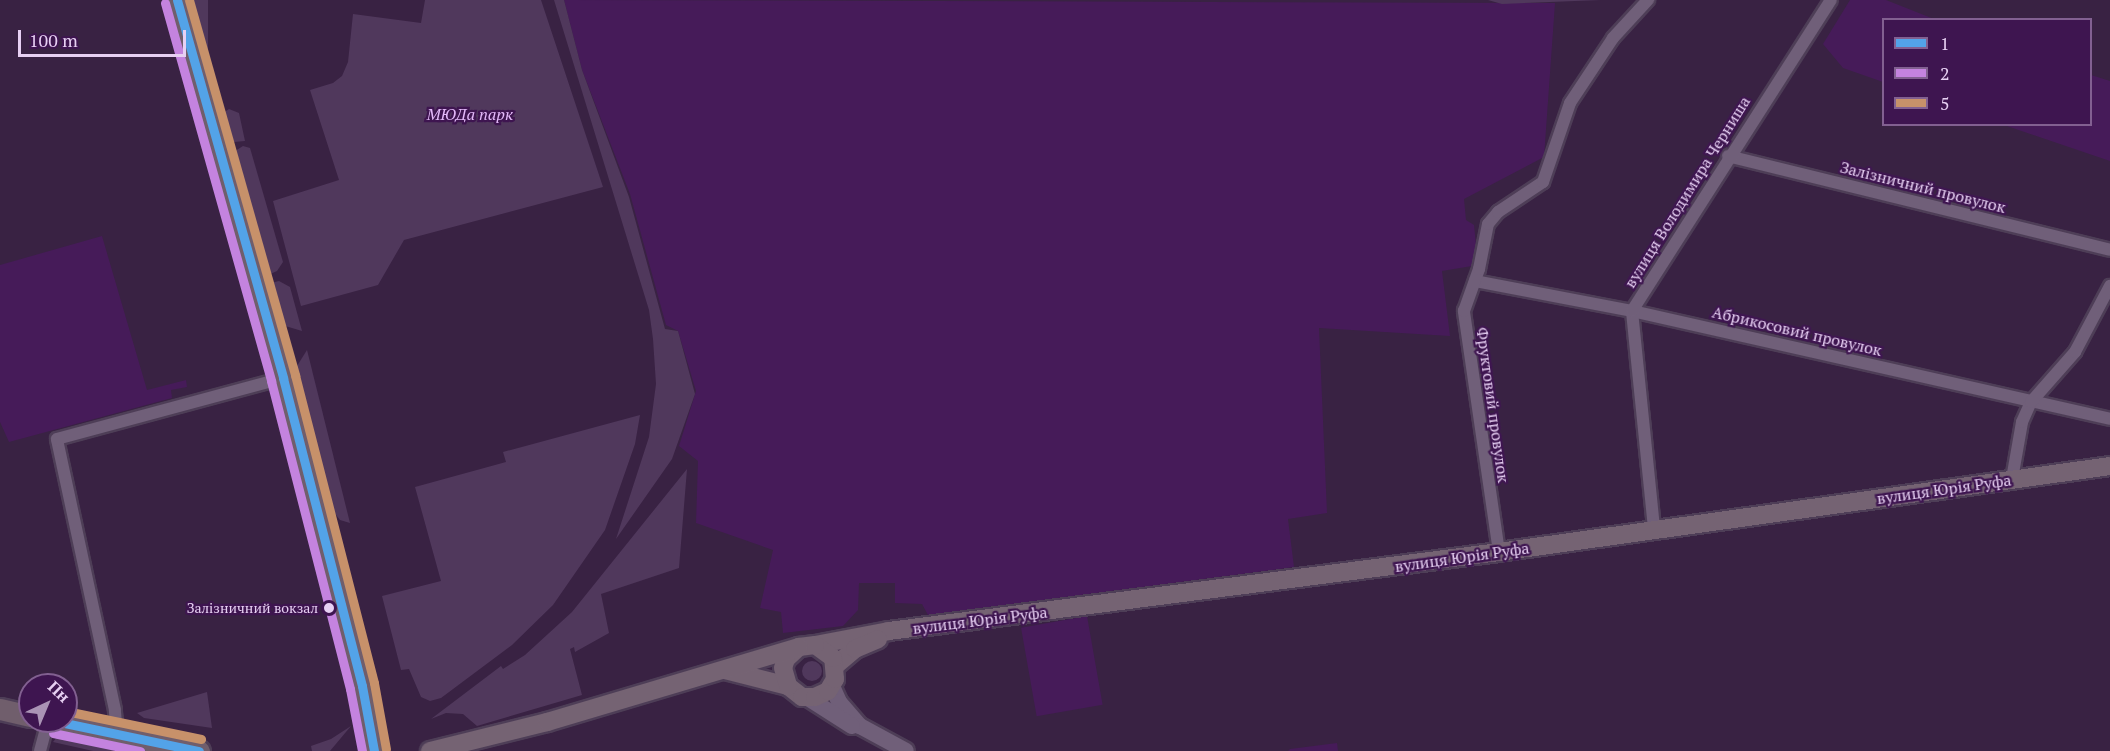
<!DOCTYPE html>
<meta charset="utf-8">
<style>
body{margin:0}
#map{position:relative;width:2110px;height:751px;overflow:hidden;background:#392243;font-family:"PT Serif",serif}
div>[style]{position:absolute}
.built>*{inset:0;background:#461b59;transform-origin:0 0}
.green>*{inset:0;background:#50385c;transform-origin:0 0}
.round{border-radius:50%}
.roads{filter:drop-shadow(2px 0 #4e3e57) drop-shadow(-2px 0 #4e3e57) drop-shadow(0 2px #4e3e57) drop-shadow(0 -2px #4e3e57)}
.street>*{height:12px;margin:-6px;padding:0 6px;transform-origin:6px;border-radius:6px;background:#705f79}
.secondary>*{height:16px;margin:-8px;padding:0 8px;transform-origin:8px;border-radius:8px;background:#705f79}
.primary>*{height:18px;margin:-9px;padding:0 9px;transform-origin:9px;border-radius:9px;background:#756373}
.highway>*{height:21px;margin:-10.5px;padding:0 10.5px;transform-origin:10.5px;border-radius:10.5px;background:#705e6c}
.bus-1>*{height:9px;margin:-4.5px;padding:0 4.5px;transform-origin:4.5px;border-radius:4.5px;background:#53a3e8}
.bus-2>*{height:9px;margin:-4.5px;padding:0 4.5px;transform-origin:4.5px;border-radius:4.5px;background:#c483df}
.bus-3>*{height:9px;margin:-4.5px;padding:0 4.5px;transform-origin:4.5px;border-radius:4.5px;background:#c7916a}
.dots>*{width:16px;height:16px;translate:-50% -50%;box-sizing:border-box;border:3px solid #3e1550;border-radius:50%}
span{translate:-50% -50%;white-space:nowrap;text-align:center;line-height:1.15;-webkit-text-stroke:4.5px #3e1550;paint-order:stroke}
.bus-label{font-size:14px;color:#e7d0f3}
.right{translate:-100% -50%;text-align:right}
.park-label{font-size:16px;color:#e3b8f9;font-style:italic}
.street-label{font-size:16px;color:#e7d0f3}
.legend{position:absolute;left:1882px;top:18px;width:210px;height:108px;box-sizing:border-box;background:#3e1550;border:2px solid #826091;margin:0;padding:8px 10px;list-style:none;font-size:18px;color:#e7d0f3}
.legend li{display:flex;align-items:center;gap:12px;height:30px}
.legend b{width:30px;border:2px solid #826091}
.north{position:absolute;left:18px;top:673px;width:60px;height:60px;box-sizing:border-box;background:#3e1550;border:2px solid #826091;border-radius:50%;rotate:44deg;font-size:16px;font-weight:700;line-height:24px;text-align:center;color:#e7d0f3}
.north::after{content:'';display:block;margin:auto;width:21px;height:27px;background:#aa93b5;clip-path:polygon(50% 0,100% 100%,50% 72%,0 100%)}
.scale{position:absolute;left:18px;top:30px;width:168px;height:27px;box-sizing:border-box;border:3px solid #e7d0f3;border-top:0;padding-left:8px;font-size:18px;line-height:21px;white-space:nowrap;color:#e7d0f3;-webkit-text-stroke:4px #3e1550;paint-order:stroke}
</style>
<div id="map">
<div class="built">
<i style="clip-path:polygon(564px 0,1555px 3px,1544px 157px,1464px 199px,1466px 220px,1474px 225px,1478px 265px,1442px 271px,1450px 336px,1319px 328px,1327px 513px,1288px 519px,1294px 567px,928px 615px,922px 604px,895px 603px,895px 583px,859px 583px,858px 610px,843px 626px,783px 633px,781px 612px,760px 608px,773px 550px,696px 523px,698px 461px,679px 446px,696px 391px,678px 331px,666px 325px,630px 194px,582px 70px)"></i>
<i style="clip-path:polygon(1850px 0,1886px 0,1934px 19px,1884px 20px,1883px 82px,1843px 68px,1823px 44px)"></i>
<i style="clip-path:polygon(2091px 75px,2110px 81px,2110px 161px,2004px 125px,2090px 124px)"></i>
<i style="clip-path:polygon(102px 236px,147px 390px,186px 380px,187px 387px,171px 390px,172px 398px,9px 442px,0 422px,0 265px)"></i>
<i style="left:1087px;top:616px;width:90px;height:67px;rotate:80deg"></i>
<i style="clip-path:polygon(1337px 743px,1338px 751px,1288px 751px,1290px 749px)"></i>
</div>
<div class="green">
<i style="left:191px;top:0;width:17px;height:72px"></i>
<i style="clip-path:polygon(425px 0,541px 0,603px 187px,404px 240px,378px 285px,301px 306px,273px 201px,339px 180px,310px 90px,333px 83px,342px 76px,348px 62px,353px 14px,421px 23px)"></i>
<i style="clip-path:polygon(554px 0,564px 0,582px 70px,629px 197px,665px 329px,678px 331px,695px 394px,672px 459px,616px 539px,649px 437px,656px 384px,653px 339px,649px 310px)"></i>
<i style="clip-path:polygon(1488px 0,1601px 0,1502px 4px)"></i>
<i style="clip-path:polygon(229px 109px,239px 113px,245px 141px,234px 142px,228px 137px,223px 113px)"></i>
<i style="clip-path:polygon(243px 146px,250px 148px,283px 262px,277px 271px,268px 275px,232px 153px)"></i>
<i style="clip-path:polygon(279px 281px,290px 287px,302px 331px,282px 325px,270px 283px)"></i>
<i style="clip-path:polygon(307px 350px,350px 523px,340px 520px,333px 511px,296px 382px,297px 366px)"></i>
<i style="clip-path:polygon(640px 415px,635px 444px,605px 530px,553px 605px,512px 645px,441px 698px,430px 701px,421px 697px,409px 669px,401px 670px,382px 596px,441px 581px,415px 487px,506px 462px,503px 452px)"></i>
<i style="clip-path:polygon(687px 469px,679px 568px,601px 594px,609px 633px,575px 652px,574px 647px,570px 649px,582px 695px,477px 726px,463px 714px,446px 713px,431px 719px,501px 666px,503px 669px,525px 655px,572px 612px)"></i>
<i class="round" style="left:802px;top:661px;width:20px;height:20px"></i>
<i style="clip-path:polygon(207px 692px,212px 728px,144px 718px,137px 713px)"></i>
<i style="clip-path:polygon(351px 726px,330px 751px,312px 751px,311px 746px,331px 739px)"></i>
<i style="clip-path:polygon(61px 732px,149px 751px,93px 751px,53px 742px)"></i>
</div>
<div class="roads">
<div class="street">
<i style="left:1728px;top:156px;width:393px;rotate:13.8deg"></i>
<i style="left:1475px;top:281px;width:160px;rotate:10.8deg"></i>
<i style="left:1632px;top:311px;width:490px;rotate:12.7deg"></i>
<i style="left:2012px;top:479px;width:58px;rotate:-80deg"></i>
<i style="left:2022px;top:422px;width:22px;rotate:-66deg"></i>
<i style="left:2031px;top:402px;width:67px;rotate:-48.7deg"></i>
<i style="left:2075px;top:352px;width:75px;rotate:-62.1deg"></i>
<i style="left:1654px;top:528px;width:218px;rotate:-95.8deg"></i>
<i style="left:1632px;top:311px;width:369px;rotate:-57.4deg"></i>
<i style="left:1499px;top:552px;width:244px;rotate:-98.3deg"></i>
<i style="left:1464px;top:311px;width:45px;rotate:-70.3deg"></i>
<i style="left:1479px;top:269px;width:46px;rotate:-78.7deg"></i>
<i style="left:1488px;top:224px;width:16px;rotate:-50deg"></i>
<i style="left:1498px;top:212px;width:54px;rotate:-33.7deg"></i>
<i style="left:1543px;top:182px;width:83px;rotate:-71.1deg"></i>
<i style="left:1570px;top:103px;width:78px;rotate:-56.5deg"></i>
<i style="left:1613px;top:38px;width:52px;rotate:-47.4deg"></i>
<i style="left:117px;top:735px;width:25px;rotate:-95deg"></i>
<i style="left:115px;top:710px;width:277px;rotate:-102.1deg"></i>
<i style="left:57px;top:439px;width:234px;rotate:-15.1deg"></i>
<i style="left:40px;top:751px;width:31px;rotate:-75deg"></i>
</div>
<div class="secondary">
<i style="left:832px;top:686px;width:17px;rotate:66deg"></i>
<i style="left:839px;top:702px;width:32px;rotate:49deg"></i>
<i style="left:860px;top:726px;width:52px;rotate:28.5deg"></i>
<i style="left:808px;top:698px;width:52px;rotate:32.5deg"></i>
</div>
<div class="primary">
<i style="left:815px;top:645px;width:75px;rotate:-10.7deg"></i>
<i style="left:889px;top:631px;width:615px;rotate:-7.38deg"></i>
<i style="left:1499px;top:552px;width:617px;rotate:-8.01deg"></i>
<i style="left:836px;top:665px;width:25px;rotate:-40deg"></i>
<i style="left:855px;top:649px;width:25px;rotate:-23deg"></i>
<i style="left:725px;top:670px;width:65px;rotate:14.3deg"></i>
<i style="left:788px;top:686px;width:18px;rotate:38deg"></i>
<i style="left:802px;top:697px;width:13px"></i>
<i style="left:815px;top:697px;width:14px;rotate:-25deg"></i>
<i style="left:828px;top:691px;width:14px;rotate:-60deg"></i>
<i style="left:835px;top:679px;width:21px;rotate:-95deg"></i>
<i style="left:833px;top:658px;width:22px;rotate:-144deg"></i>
<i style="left:815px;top:645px;width:16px;rotate:173deg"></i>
<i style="left:799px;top:647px;width:18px;rotate:137deg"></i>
<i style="left:786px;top:659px;width:9px;rotate:108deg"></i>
<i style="left:783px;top:668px;width:19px;rotate:74deg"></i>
<i style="left:430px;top:751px;width:121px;rotate:-13.9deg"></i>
<i style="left:547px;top:722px;width:263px;rotate:-16.6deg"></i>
</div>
<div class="highway">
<i style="left:177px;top:0;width:393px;rotate:74.3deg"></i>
<i style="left:283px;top:378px;width:318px;rotate:75.6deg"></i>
<i style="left:362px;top:686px;width:66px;rotate:79.5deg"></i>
<i style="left:0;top:709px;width:31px;rotate:13deg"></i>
<i style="left:55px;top:721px;width:147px;rotate:11.8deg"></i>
</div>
</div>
<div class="bus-1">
<i style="left:177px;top:0;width:393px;rotate:74.3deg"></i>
<i style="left:283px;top:378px;width:318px;rotate:75.6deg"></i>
<i style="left:362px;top:686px;width:66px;rotate:79.5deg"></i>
<i style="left:55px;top:721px;width:147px;rotate:11.8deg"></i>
</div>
<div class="bus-2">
<i style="left:165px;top:3px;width:393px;rotate:74.3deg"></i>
<i style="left:271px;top:381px;width:318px;rotate:75.6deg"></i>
<i style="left:350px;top:689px;width:63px;rotate:79deg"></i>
<i style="left:53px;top:733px;width:89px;rotate:11.7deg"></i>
</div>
<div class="bus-3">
<i style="left:189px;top:0;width:390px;rotate:74.2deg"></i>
<i style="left:295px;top:375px;width:318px;rotate:75.6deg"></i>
<i style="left:374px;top:683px;width:67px;rotate:79.7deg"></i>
<i style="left:66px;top:711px;width:138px;rotate:11.7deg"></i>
</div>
<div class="dots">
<i style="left:329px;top:608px;background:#e7d0f3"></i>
</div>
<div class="bus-label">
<span class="right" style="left:318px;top:608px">Залізничний вокзал</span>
</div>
<div class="park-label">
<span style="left:470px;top:114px">МЮДа парк</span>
</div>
<div class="street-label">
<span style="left:1923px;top:187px;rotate:14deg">Залізничний провулок</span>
<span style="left:1687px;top:192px;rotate:-58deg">вулиця Володимира Черниша</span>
<span style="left:1797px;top:331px;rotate:13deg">Абрикосовий провулок</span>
<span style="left:1493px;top:405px;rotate:82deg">Фруктовий провулок</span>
<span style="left:1944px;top:489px;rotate:-8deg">вулиця Юрія Руфа</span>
<span style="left:1462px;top:557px;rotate:-8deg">вулиця Юрія Руфа</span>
<span style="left:980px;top:620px;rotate:-7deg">вулиця Юрія Руфа</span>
</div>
<ul class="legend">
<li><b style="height:8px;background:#53a3e8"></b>1</li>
<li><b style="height:8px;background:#c483df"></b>2</li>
<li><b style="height:8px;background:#c7916a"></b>5</li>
</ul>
<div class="north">Пн</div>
<div class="scale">100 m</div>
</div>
